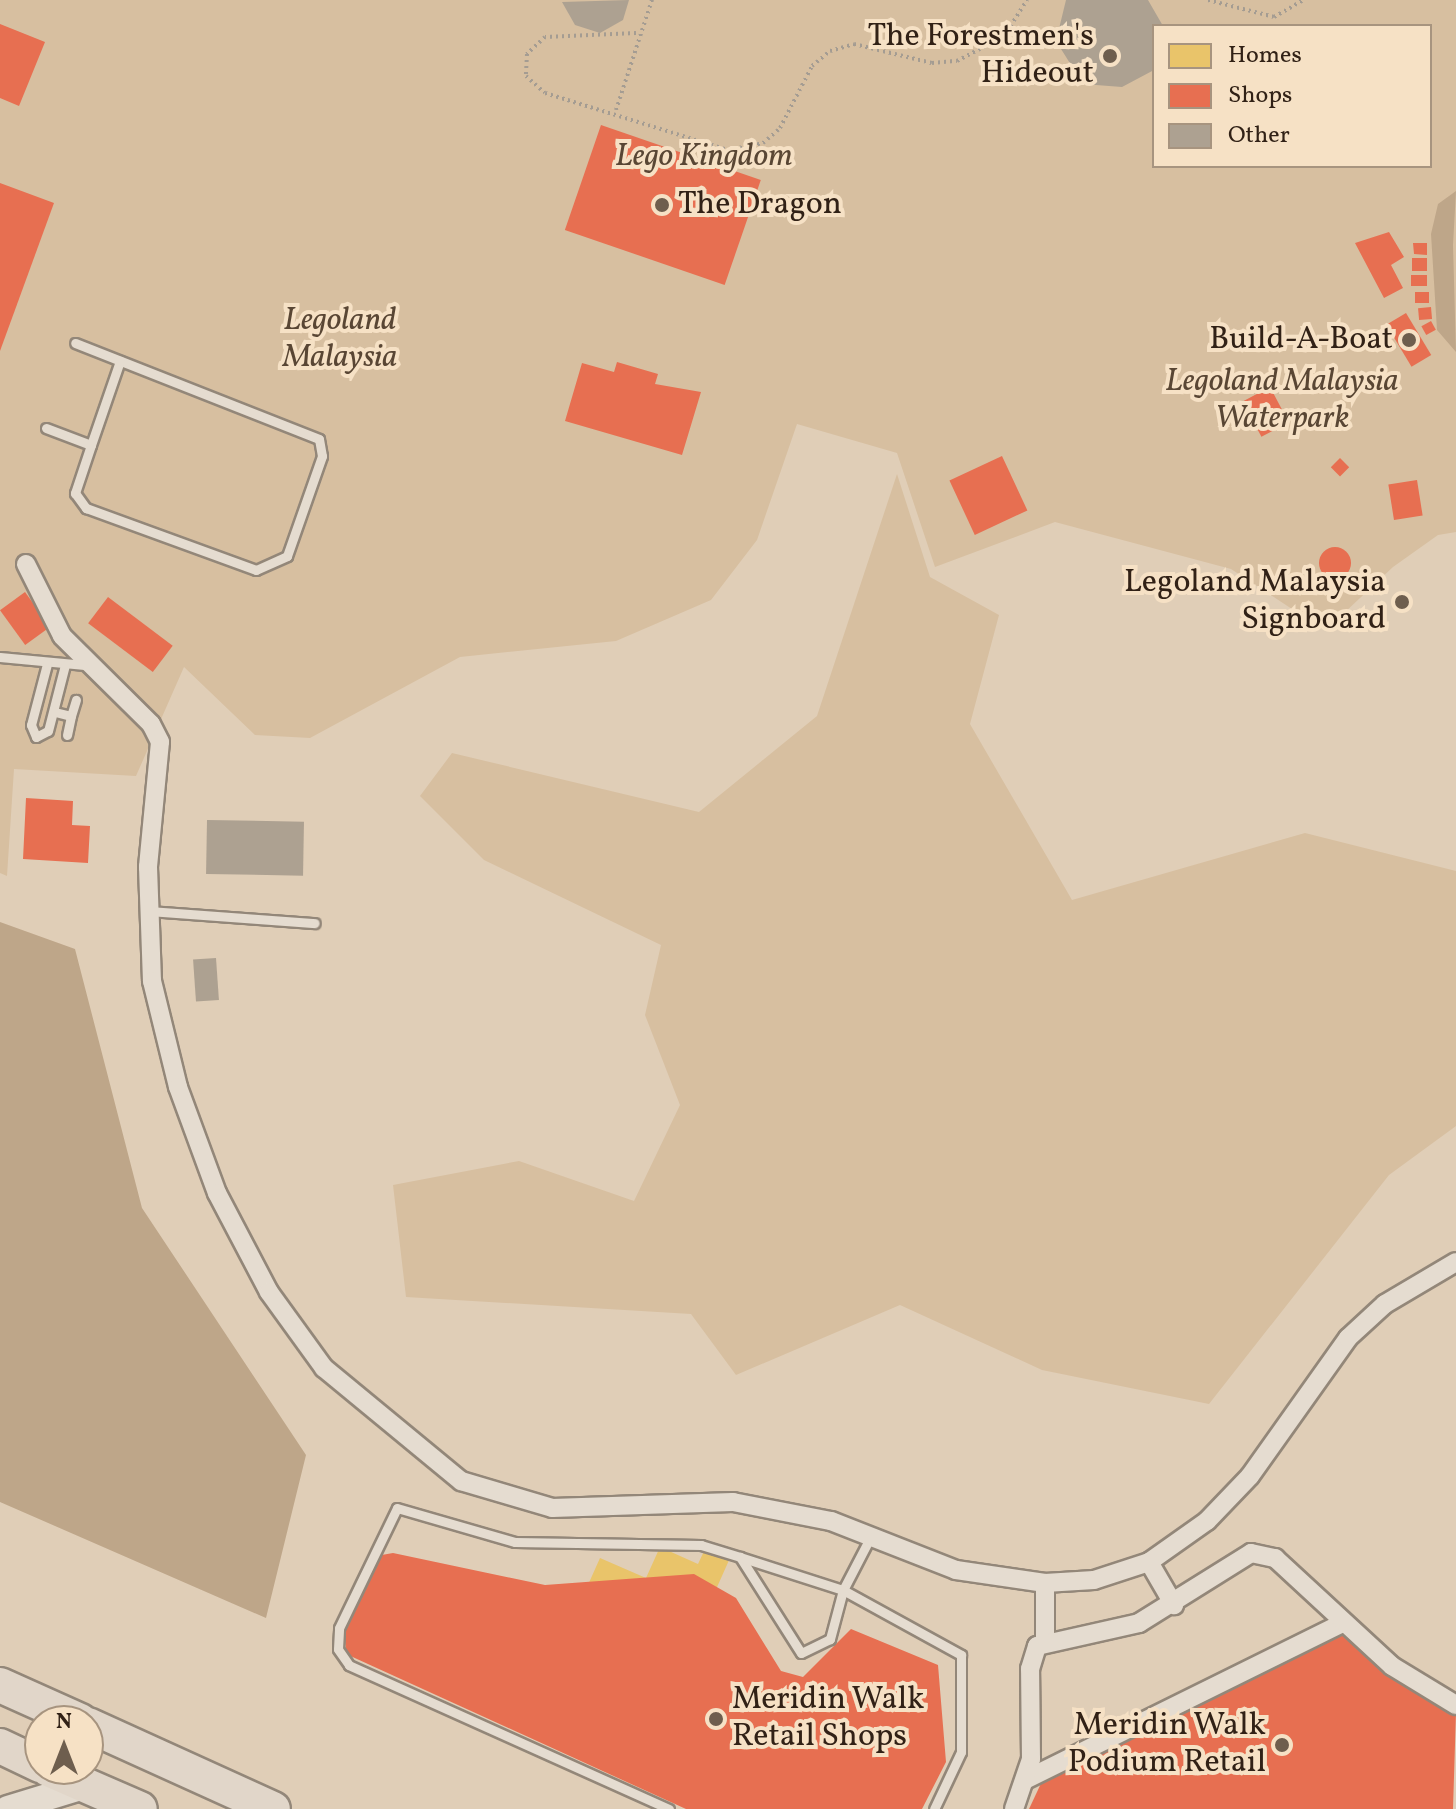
<!DOCTYPE html>
<style>
body{margin:0}
#map{position:relative;width:1456px;height:1809px;overflow:hidden;background:#e0ceb7;font-family:Vollkorn,serif}
div>[style]{position:absolute}
.green>*{inset:0;background:#d7bfa0}
.water>*{inset:0;background:#bea689}
.homes>*{inset:0;background:#e9c46a}
.shops>*{inset:0;background:#e76f51;transform-origin:0 0}
.round{border-radius:50%}
.building>*{inset:0;background:#ada191;transform-origin:0 0}
.path>*{height:4px;margin-top:-2px;transform-origin:0;background:repeating-linear-gradient(90deg,#a49c92 0 2px,transparent 0 6px)}
.roads{filter:drop-shadow(2px 0 #938779) drop-shadow(-2px 0 #938779) drop-shadow(0 2px #938779) drop-shadow(0 -2px #938779)}
.lane>*{height:9px;margin:-4.5px;padding:0 4.5px;transform-origin:4.5px;border-radius:4.5px;background:#e5dcd0}
.street>*{height:18px;margin:-9px;padding:0 9px;transform-origin:9px;border-radius:9px;background:#e5dcd0}
.secondary>*{height:26px;margin:-13px;padding:0 13px;transform-origin:13px;border-radius:13px;background:#e5dcd0}
.highway>*{height:34px;margin:-17px;padding:0 17px;transform-origin:17px;border-radius:17px;background:#e1d6c9}
.dots>*{width:22px;height:22px;translate:-50% -50%;box-sizing:border-box;border:4px solid #f6e1c5;border-radius:50%}
span{translate:-50% -50%;white-space:nowrap;text-align:center;line-height:1.15;-webkit-text-stroke:8px #f6e1c5;paint-order:stroke}
.poi-label{font-size:32px;color:#312116}
.right{translate:-100% -50%;text-align:right}
.left{translate:0 -50%;text-align:left}
.park-label{font-size:32px;color:#594634;font-style:italic}
.legend{position:absolute;left:1152px;top:24px;width:280px;height:144px;box-sizing:border-box;background:#f6e1c5;border:2px solid #a7947f;margin:0;padding:10px 14px;list-style:none;font-size:24px;color:#312116}
.legend li{display:flex;align-items:center;gap:16px;height:40px}
.legend b{width:40px;border:2px solid #a7947f}
.north{position:absolute;left:24px;top:1705px;width:80px;height:80px;box-sizing:border-box;background:#f6e1c5;border:2px solid #a7947f;border-radius:50%;rotate:0deg;font-size:22px;font-weight:700;line-height:32px;text-align:center;color:#312116}
.north::after{content:'';display:block;margin:auto;width:28px;height:36px;background:#6e5e4e;clip-path:polygon(50% 0,100% 100%,50% 72%,0 100%)}
</style>
<div id="map">
<div class="green">
<i style="clip-path:polygon(evenodd,0 0,1456px 0,1456px 532px,1438px 535px,1393px 567px,1343px 614px,1298px 613px,1231px 569px,1055px 522px,935px 567px,897px 453px,797px 424px,757px 540px,711px 600px,616px 641px,460px 657px,310px 738px,255px 735px,184px 667px,136px 776px,14px 769px,7px 876px,0 873px,0 0,1154px 26px,1430px 26px,1430px 166px,1154px 166px,1154px 26px)"></i>
<i style="clip-path:polygon(897px 474px,930px 577px,999px 615px,970px 724px,1072px 900px,1305px 833px,1456px 871px,1456px 1126px,1389px 1175px,1209px 1404px,1042px 1370px,900px 1305px,736px 1375px,691px 1314px,406px 1297px,393px 1185px,519px 1161px,634px 1201px,680px 1105px,645px 1015px,661px 945px,484px 860px,420px 796px,452px 753px,699px 812px,817px 716px)"></i>
</div>
<div class="water">
<i style="clip-path:polygon(1456px 191px,1453px 245px,1456px 352px,1437px 330px,1431px 234px,1438px 204px)"></i>
<i style="clip-path:polygon(0 922px,75px 949px,142px 1208px,306px 1455px,266px 1618px,0 1502px)"></i>
</div>
<div class="homes">
<i style="clip-path:polygon(660px 1547px,698px 1564px,706px 1547px,730px 1558px,685px 1659px,660px 1648px,679px 1604px,668px 1599px,643px 1655px,571px 1623px,600px 1558px,646px 1578px)"></i>
<i style="clip-path:polygon(376px 1556px,543px 1627px,541px 1635px,552px 1640px,546px 1654px,534px 1648px,514px 1693px,347px 1620px)"></i>
<i style="clip-path:polygon(731px 1650px,783px 1672px,759px 1725px,815px 1749px,838px 1697px,893px 1721px,871px 1773px,907px 1789px,897px 1809px,769px 1809px,637px 1751px,666px 1685px,708px 1703px)"></i>
<i style="clip-path:polygon(1312px 1651px,1329px 1681px,1371px 1658px,1404px 1720px,1321px 1765px,1303px 1733px,1272px 1749px,1240px 1690px)"></i>
<i style="clip-path:polygon(1121px 1747px,1151px 1809px,1061px 1809px,1048px 1782px)"></i>
<i style="clip-path:polygon(1360px 1796px,1367px 1809px,1333px 1809px)"></i>
</div>
<div class="shops">
<i style="clip-path:polygon(0 24px,45px 42px,19px 106px,0 98px)"></i>
<i style="left:601px;top:125px;width:169px;height:111px;rotate:19deg"></i>
<i style="clip-path:polygon(0 183px,54px 203px,0 351px)"></i>
<i style="clip-path:polygon(1389px 232px,1404px 257px,1391px 265px,1403px 288px,1384px 298px,1355px 243px)"></i>
<i style="clip-path:polygon(1413px 243px,1427px 243px,1427px 255px,1414px 254px)"></i>
<i style="left:1412px;top:258px;width:15px;height:13px"></i>
<i style="left:1411px;top:275px;width:16px;height:11px"></i>
<i style="left:1415px;top:292px;width:14px;height:11px"></i>
<i style="left:1431px;top:307px;width:12px;height:13px;rotate:85deg"></i>
<i style="left:1406px;top:313px;width:49px;height:23px;rotate:59deg"></i>
<i style="left:1431px;top:321px;width:10px;height:11px;rotate:61deg"></i>
<i style="clip-path:polygon(617px 362px,658px 374px,655px 384px,701px 392px,682px 455px,565px 421px,582px 363px,614px 372px)"></i>
<i style="left:1270px;top:387px;width:40px;height:31px;rotate:62deg"></i>
<i style="left:1002px;top:456px;width:60px;height:58px;rotate:65deg"></i>
<i style="left:1340px;top:458px;width:13px;height:13px;rotate:45deg"></i>
<i style="left:1417px;top:480px;width:36px;height:29px;rotate:81deg"></i>
<i class="round" style="left:1319px;top:547px;width:32px;height:32px"></i>
<i style="left:25px;top:592px;width:43px;height:31px;rotate:54deg"></i>
<i style="left:108px;top:597px;width:81px;height:33px;rotate:37deg"></i>
<i style="clip-path:polygon(26px 798px,73px 801px,72px 825px,90px 826px,88px 863px,23px 859px)"></i>
<i style="clip-path:polygon(393px 1553px,545px 1585px,694px 1574px,736px 1598px,781px 1671px,803px 1677px,851px 1629px,938px 1665px,946px 1762px,922px 1809px,686px 1809px,346px 1654px,344px 1625px,376px 1556px)"></i>
<i style="clip-path:polygon(1329px 1634px,1348px 1635px,1456px 1712px,1453px 1809px,1029px 1809px,1044px 1777px)"></i>
</div>
<div class="building">
<i style="clip-path:polygon(629px 0,623px 20px,600px 33px,575px 25px,562px 2px)"></i>
<i style="clip-path:polygon(1066px 0,1148px 0,1163px 26px,1154px 26px,1154px 70px,1122px 87px,1083px 84px,1056px 41px)"></i>
<i style="left:207px;top:820px;width:97px;height:54px;rotate:1deg"></i>
<i style="left:216px;top:958px;width:42px;height:23px;rotate:86deg"></i>
</div>
<div class="path">
<i style="left:1208px;top:0;width:68px;rotate:14.4deg"></i>
<i style="left:1274px;top:17px;width:34px;rotate:-30deg"></i>
<i style="left:636px;top:33px;width:91px;rotate:177.5deg"></i>
<i style="left:545px;top:37px;width:25px;rotate:137deg"></i>
<i style="left:527px;top:54px;width:22px;rotate:93deg"></i>
<i style="left:526px;top:76px;width:25px;rotate:42deg"></i>
<i style="left:545px;top:93px;width:192px;rotate:17.3deg"></i>
<i style="left:728px;top:150px;width:36px;rotate:-11deg"></i>
<i style="left:763px;top:143px;width:23px;rotate:-41deg"></i>
<i style="left:780px;top:128px;width:70px;rotate:-62.7deg"></i>
<i style="left:812px;top:66px;width:23px;rotate:-40deg"></i>
<i style="left:830px;top:51px;width:25px;rotate:-16deg"></i>
<i style="left:854px;top:44px;width:80px;rotate:13.7deg"></i>
<i style="left:932px;top:63px;width:25px;rotate:-5deg"></i>
<i style="left:957px;top:61px;width:53px;rotate:-28deg"></i>
<i style="left:1004px;top:36px;width:43px;rotate:-57.4deg"></i>
<i style="left:616px;top:110px;width:116px;rotate:-71.9deg"></i>
</div>
<div class="roads">
<div class="lane">
<i style="left:46px;top:428px;width:48px;rotate:20.7deg"></i>
<i style="left:91px;top:445px;width:51px;rotate:108.4deg"></i>
<i style="left:75px;top:493px;width:19px;rotate:54deg"></i>
<i style="left:86px;top:508px;width:181px;rotate:20deg"></i>
<i style="left:256px;top:570px;width:34px;rotate:-24deg"></i>
<i style="left:287px;top:556px;width:106px;rotate:-70.7deg"></i>
<i style="left:322px;top:456px;width:17px;rotate:-100deg"></i>
<i style="left:319px;top:439px;width:262px;rotate:-158.5deg"></i>
<i style="left:91px;top:445px;width:89px;rotate:-71deg"></i>
<i style="left:0;top:657px;width:85px;rotate:5.4deg"></i>
<i style="left:47px;top:664px;width:63px;rotate:104.7deg"></i>
<i style="left:31px;top:725px;width:13px;rotate:67deg"></i>
<i style="left:36px;top:737px;width:13px;rotate:-27deg"></i>
<i style="left:48px;top:731px;width:68px;rotate:-75.6deg"></i>
<i style="left:55px;top:712px;width:16px;rotate:14deg"></i>
<i style="left:71px;top:716px;width:17px;rotate:-73deg"></i>
<i style="left:67px;top:735px;width:19px;rotate:-78deg"></i>
<i style="left:150px;top:911px;width:165px;rotate:4.2deg"></i>
<i style="left:871px;top:1536px;width:61px;rotate:117.4deg"></i>
<i style="left:843px;top:1590px;width:51px;rotate:104.9deg"></i>
<i style="left:830px;top:1639px;width:32px;rotate:154deg"></i>
<i style="left:801px;top:1653px;width:114px;rotate:-122.4deg"></i>
<i style="left:740px;top:1557px;width:108px;rotate:17.8deg"></i>
<i style="left:843px;top:1590px;width:135px;rotate:28.8deg"></i>
<i style="left:961px;top:1655px;width:97px;rotate:90deg"></i>
<i style="left:961px;top:1752px;width:63px;rotate:115.3deg"></i>
<i style="left:669px;top:1809px;width:351px;rotate:-155.8deg"></i>
<i style="left:349px;top:1665px;width:19px;rotate:-125deg"></i>
<i style="left:338px;top:1649px;width:21px;rotate:-87deg"></i>
<i style="left:339px;top:1628px;width:133px;rotate:-64.2deg"></i>
<i style="left:397px;top:1508px;width:123px;rotate:16.1deg"></i>
<i style="left:515px;top:1542px;width:186px;rotate:0.9deg"></i>
<i style="left:701px;top:1545px;width:41px;rotate:17.1deg"></i>
</div>
<div class="street">
<i style="left:26px;top:564px;width:80px;rotate:63.4deg"></i>
<i style="left:62px;top:636px;width:125px;rotate:44.7deg"></i>
<i style="left:151px;top:724px;width:20px;rotate:63deg"></i>
<i style="left:160px;top:742px;width:126px;rotate:95.5deg"></i>
<i style="left:148px;top:867px;width:114px;rotate:88deg"></i>
<i style="left:152px;top:981px;width:109px;rotate:76.2deg"></i>
<i style="left:178px;top:1087px;width:113px;rotate:69.8deg"></i>
<i style="left:217px;top:1193px;width:112px;rotate:62.3deg"></i>
<i style="left:269px;top:1292px;width:94px;rotate:54.1deg"></i>
<i style="left:324px;top:1368px;width:178px;rotate:39.5deg"></i>
<i style="left:461px;top:1481px;width:95px;rotate:16.5deg"></i>
<i style="left:552px;top:1508px;width:181px;rotate:-1.9deg"></i>
<i style="left:733px;top:1502px;width:100px;rotate:11deg"></i>
<i style="left:831px;top:1521px;width:134px;rotate:21.4deg"></i>
<i style="left:956px;top:1570px;width:90px;rotate:8.3deg"></i>
<i style="left:1045px;top:1583px;width:49px;rotate:-3.5deg"></i>
<i style="left:1094px;top:1580px;width:58px;rotate:-18.1deg"></i>
<i style="left:1149px;top:1562px;width:71px;rotate:-35.3deg"></i>
<i style="left:1207px;top:1521px;width:62px;rotate:-46.3deg"></i>
<i style="left:1250px;top:1476px;width:169px;rotate:-54.6deg"></i>
<i style="left:1348px;top:1338px;width:50px;rotate:-42.6deg"></i>
<i style="left:1385px;top:1304px;width:82px;rotate:-30.6deg"></i>
<i style="left:1149px;top:1562px;width:50px;rotate:59.8deg"></i>
<i style="left:1045px;top:1583px;width:56px;rotate:90deg"></i>
<i style="left:1027px;top:1779px;width:352px;rotate:-26.3deg"></i>
<i style="left:1014px;top:1809px;width:53px;rotate:-71.2deg"></i>
<i style="left:1031px;top:1759px;width:90px;rotate:-90.6deg"></i>
<i style="left:1030px;top:1669px;width:24px;rotate:-73deg"></i>
<i style="left:1037px;top:1646px;width:105px;rotate:-12.7deg"></i>
<i style="left:1139px;top:1623px;width:132px;rotate:-32deg"></i>
<i style="left:1251px;top:1553px;width:25px;rotate:12deg"></i>
<i style="left:1275px;top:1558px;width:159px;rotate:42.7deg"></i>
<i style="left:1392px;top:1666px;width:75px;rotate:31.4deg"></i>
</div>
<div class="secondary">
<i style="left:8px;top:1809px;width:78px;rotate:-17deg"></i>
</div>
<div class="highway">
<i style="left:0;top:1685px;width:88px;rotate:24.2deg"></i>
<i style="left:88px;top:1725px;width:203px;rotate:24.4deg"></i>
<i style="left:0;top:1746px;width:44px;rotate:25.4deg"></i>
<i style="left:48px;top:1769px;width:100px;rotate:23.5deg"></i>
</div>
</div>
<div class="dots">
<i style="left:1110px;top:56px;background:#6e5e4e"></i>
<i style="left:662px;top:205px;background:#6e5e4e"></i>
<i style="left:1409px;top:340px;background:#6e5e4e"></i>
<i style="left:1402px;top:602px;background:#6e5e4e"></i>
<i style="left:716px;top:1719px;background:#6e5e4e"></i>
<i style="left:1282px;top:1745px;background:#6e5e4e"></i>
</div>
<div class="poi-label">
<span class="right" style="left:1094px;top:56px">The Forestmen's<br>Hideout</span>
<span class="left" style="left:678px;top:205px">The Dragon</span>
<span class="right" style="left:1393px;top:340px">Build-A-Boat</span>
<span class="right" style="left:1386px;top:602px">Legoland Malaysia<br>Signboard</span>
<span class="left" style="left:732px;top:1719px">Meridin Walk<br>Retail Shops</span>
<span class="right" style="left:1266px;top:1745px">Meridin Walk<br>Podium Retail</span>
</div>
<div class="park-label">
<span style="left:704px;top:157px">Lego Kingdom</span>
<span style="left:340px;top:340px">Legoland<br>Malaysia</span>
<span style="left:1282px;top:401px">Legoland Malaysia<br>Waterpark</span>
</div>
<ul class="legend">
<li><b style="height:22px;background:#e9c46a"></b>Homes</li>
<li><b style="height:22px;background:#e76f51"></b>Shops</li>
<li><b style="height:22px;background:#ada191"></b>Other</li>
</ul>
<div class="north">N</div>
</div>
